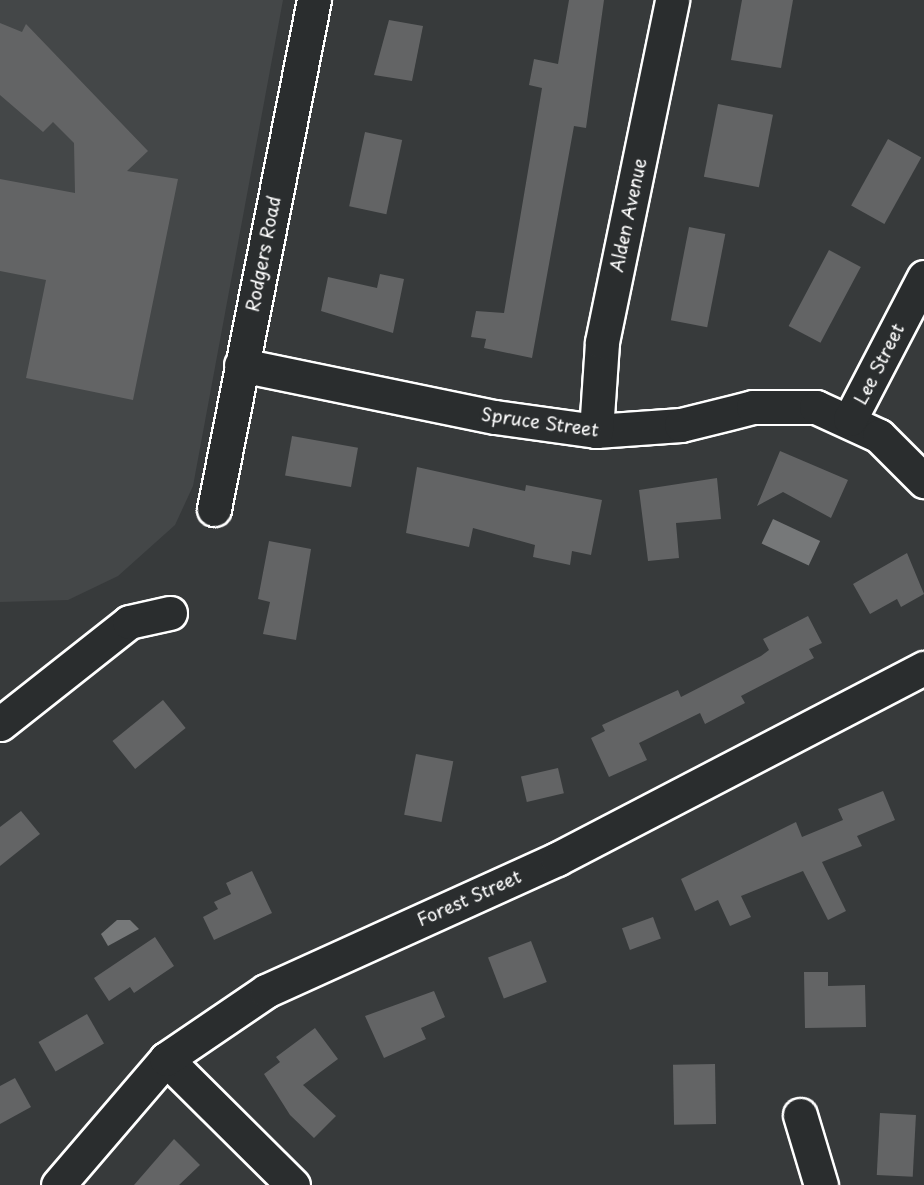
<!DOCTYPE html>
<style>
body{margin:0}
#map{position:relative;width:924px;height:1185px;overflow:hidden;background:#373a3b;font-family:"Playpen Sans",sans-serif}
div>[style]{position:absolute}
.built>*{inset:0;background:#444748}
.water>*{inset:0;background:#767879;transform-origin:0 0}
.building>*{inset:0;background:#636465;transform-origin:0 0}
.roads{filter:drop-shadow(2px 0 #fff) drop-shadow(-2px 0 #fff) drop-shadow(0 2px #fff) drop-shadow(0 -2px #fff)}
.minor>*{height:33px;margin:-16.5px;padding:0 16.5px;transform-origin:16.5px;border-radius:16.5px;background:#2a2d2e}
span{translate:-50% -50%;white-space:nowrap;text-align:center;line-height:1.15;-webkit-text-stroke:4.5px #2a2d2e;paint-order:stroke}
.street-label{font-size:18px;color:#fff}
</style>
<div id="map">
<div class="built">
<i style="clip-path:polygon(0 0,283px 0,193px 486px,175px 525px,118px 576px,68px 600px,0 602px)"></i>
</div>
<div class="water">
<i style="left:773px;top:519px;width:52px;height:27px;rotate:25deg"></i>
<i style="clip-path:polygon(117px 920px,130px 920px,139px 929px,108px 946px,101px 934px)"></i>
</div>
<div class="building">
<i style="clip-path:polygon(569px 0,604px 0,586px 128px,574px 126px,532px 358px,484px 348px,486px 339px,471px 337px,476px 311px,504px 313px,542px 88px,529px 85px,534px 59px,558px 64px)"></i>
<i style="clip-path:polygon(742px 0,793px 0,781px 68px,731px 60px)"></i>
<i style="clip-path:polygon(389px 20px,423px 26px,412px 81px,374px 75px)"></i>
<i style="clip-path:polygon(0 23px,22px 32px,26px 24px,148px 151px,127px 171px,178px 179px,133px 400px,26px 378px,46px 280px,0 271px,0 179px,75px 193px,74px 143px,53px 122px,43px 132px,0 95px)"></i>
<i style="left:718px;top:104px;width:56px;height:74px;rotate:11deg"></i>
<i style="left:365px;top:132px;width:38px;height:76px;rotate:12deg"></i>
<i style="left:888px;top:139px;width:38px;height:76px;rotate:29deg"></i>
<i style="left:689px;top:227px;width:37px;height:95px;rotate:11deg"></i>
<i style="left:829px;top:250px;width:36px;height:86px;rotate:28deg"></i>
<i style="clip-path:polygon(380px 274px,404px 279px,393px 333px,321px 311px,328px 277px,377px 288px)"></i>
<i style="left:292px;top:436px;width:67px;height:40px;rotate:10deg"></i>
<i style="clip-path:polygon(780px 451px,848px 480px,831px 518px,783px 492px,757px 506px)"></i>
<i style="clip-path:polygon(417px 467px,525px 491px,526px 485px,602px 500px,591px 555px,572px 551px,570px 565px,533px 557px,535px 545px,473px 528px,469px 547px,406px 533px)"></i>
<i style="clip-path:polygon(717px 478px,721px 519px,676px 523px,679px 558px,648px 561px,639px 490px)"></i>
<i style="clip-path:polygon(269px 541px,311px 549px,296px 640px,263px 634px,270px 602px,258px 599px)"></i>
<i style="clip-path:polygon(907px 553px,924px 594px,901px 607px,897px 599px,870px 614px,853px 584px)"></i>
<i style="clip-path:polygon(808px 616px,822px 643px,809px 649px,814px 658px,741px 696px,745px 703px,705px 724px,700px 713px,639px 743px,647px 760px,609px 777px,591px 738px,605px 731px,602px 725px,678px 690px,681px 697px,761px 656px,769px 650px,763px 639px)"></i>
<i style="left:163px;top:700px;width:36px;height:65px;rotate:51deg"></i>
<i style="left:416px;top:754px;width:38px;height:62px;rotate:11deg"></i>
<i style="left:558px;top:768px;width:26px;height:38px;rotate:77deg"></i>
<i style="clip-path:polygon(883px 791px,895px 820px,857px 836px,862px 846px,822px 862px,846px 911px,828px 920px,803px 871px,741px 896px,751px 917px,730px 926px,718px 900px,695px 911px,681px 879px,796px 822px,802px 837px,843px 820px,838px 809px)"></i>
<i style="clip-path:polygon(21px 811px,40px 834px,0 866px,0 827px)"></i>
<i style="clip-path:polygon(252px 871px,272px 913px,214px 940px,203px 917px,218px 909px,214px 902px,231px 894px,226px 883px)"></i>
<i style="left:653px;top:917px;width:23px;height:33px;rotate:70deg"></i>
<i style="clip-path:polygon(155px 937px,174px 966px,134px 993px,130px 987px,109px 1001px,94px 978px)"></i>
<i style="left:531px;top:941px;width:44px;height:46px;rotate:69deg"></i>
<i style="clip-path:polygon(804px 972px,828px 972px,828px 986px,865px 985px,866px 1027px,805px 1028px)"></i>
<i style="clip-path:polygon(434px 991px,445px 1017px,421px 1028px,426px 1039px,384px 1058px,365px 1016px)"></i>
<i style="left:87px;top:1014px;width:34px;height:56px;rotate:60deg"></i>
<i style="clip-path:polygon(315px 1028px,338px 1059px,303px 1085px,336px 1116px,314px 1138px,290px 1115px,264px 1074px,280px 1062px,276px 1057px)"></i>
<i style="left:715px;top:1064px;width:60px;height:42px;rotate:89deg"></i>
<i style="clip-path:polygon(15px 1078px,31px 1107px,0 1124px,0 1086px)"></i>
<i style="left:880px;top:1113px;width:36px;height:62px;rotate:3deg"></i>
<i style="clip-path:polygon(174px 1139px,200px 1165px,179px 1185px,134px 1185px)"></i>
</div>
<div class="roads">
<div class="minor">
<i style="left:241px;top:365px;width:259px;rotate:11.6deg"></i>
<i style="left:495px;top:417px;width:102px;rotate:7.9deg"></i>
<i style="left:596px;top:431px;width:85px;rotate:-4deg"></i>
<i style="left:681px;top:425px;width:74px;rotate:-14deg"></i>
<i style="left:753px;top:407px;width:63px"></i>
<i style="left:816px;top:407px;width:69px;rotate:24.7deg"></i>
<i style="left:879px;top:436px;width:64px;rotate:45deg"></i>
<i style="left:850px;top:419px;width:160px;rotate:-62.5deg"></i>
<i style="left:596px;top:431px;width:89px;rotate:-86.1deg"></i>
<i style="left:602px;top:342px;width:349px;rotate:-78.4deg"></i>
<i style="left:214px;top:509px;width:519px;rotate:-78.89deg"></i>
<i style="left:0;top:724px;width:164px;rotate:-38.3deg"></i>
<i style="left:129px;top:622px;width:42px;rotate:-12.4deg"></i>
<i style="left:166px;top:1059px;width:179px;rotate:44.8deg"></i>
<i style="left:800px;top:1115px;width:73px;rotate:73.3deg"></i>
<i style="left:58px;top:1185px;width:166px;rotate:-49.4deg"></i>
<i style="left:166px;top:1059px;width:121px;rotate:-34.2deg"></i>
<i style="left:266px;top:991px;width:320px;rotate:-24.4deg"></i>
<i style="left:557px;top:859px;width:414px;rotate:-27.5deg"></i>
</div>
</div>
<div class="street-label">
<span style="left:628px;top:215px;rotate:-78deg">Alden Avenue</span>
<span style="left:263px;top:254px;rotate:-79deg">Rodgers Road</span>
<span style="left:879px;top:364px;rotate:-63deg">Lee Street</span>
<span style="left:540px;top:422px;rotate:8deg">Spruce Street</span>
<span style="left:469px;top:898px;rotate:-24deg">Forest Street</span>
</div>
</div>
